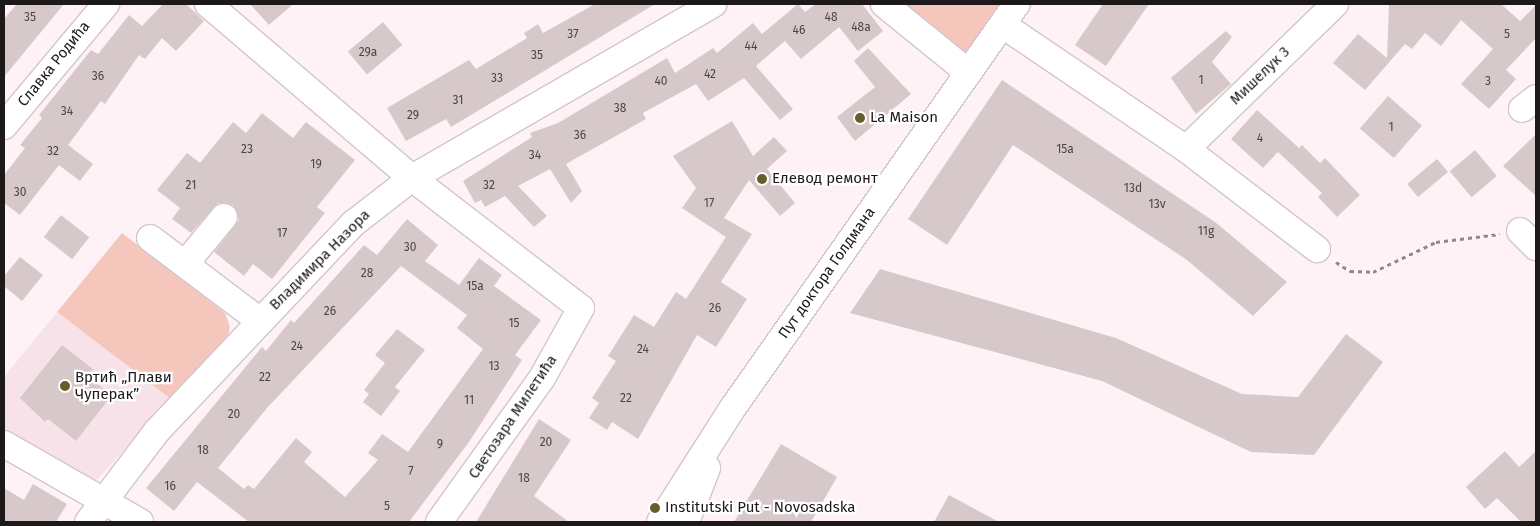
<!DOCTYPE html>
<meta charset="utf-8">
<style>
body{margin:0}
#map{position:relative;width:1540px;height:526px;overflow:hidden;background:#fff2f7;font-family:"Fira Sans",sans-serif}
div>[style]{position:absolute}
.built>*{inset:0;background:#f7e2ea}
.green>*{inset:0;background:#f5c7bc}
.building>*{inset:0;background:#d7c9ca;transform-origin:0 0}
.path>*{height:3px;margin-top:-1.5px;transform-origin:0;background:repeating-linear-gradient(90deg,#90888b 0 4px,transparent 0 8px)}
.roads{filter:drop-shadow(1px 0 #d3c6cb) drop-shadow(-1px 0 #d3c6cb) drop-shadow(0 1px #d3c6cb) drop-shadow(0 -1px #d3c6cb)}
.minor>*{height:26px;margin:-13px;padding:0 13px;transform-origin:13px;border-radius:13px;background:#fff}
.dots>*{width:14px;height:14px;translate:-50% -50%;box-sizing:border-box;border:2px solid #fff;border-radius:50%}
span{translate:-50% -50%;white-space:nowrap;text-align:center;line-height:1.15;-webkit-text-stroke:4.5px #fff;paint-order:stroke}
.number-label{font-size:12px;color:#4c4547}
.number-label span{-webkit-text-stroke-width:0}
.street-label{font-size:15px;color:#1d191b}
.poi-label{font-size:15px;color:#1d191b}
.left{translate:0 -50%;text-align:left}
.frame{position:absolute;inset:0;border:5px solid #1d191b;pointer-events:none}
</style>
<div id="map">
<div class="built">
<i style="clip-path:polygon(57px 312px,171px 399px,94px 483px,4px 431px,4px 377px)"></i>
</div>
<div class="green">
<i style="clip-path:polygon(893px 4px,1007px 4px,965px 63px)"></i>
<i style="clip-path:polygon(122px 233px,225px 313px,230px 327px,227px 340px,171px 399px,57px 312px)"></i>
</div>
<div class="building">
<i style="clip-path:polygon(17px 4px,64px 4px,4px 77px,4px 19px)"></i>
<i style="clip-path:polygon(163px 4px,186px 4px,204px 21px,176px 51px,162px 38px,145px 59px,139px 55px,105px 104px,101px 101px,68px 145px,93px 164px,80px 181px,59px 165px,20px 215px,4px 203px,4px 175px,25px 148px,20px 145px,42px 118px,39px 115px,91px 50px,98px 54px,129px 15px,142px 26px)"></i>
<i style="clip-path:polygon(250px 4px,293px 4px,269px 25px)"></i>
<i style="clip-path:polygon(595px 4px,655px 4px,451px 127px,446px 119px,406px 141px,387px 108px,469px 60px,476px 69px,527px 38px,524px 33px,538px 24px,543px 33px)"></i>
<i style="clip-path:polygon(798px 4px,805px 12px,816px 4px,862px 4px,883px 31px,858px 51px,839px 27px,801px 59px,785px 41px,756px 66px,793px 109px,780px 120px,744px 78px,708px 101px,696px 84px,643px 113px,646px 119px,566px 164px,582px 191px,571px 203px,550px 169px,518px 186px,547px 216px,534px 227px,505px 196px,485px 207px,481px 200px,475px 203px,463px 181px,532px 137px,530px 133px,558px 123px,667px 58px,675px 73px,713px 48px,717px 53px,753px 23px,762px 34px)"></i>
<i style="clip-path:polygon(1103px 4px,1149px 4px,1106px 66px,1075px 45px)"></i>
<i style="clip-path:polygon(1389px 4px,1501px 4px,1520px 21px,1536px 5px,1536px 38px,1506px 70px,1516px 79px,1489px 109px,1461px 84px,1493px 49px,1461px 20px,1441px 46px,1425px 33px,1412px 49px,1405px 44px,1365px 90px,1333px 63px,1358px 34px,1387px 58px)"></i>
<i style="left:383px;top:22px;width:30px;height:46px;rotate:50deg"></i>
<i style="clip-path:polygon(1226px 31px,1232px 37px,1212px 62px,1231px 84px,1196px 114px,1171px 78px)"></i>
<i style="clip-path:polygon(868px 48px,911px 94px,855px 141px,837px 117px,875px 87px,854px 61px)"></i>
<i style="clip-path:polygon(1002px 80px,1215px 222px,1287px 282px,1253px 316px,1187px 260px,1013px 145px,947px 245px,908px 219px)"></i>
<i style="left:1388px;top:96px;width:45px;height:43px;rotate:41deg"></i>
<i style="clip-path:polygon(1257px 110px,1299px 148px,1302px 145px,1320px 163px,1325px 158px,1360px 195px,1337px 217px,1318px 197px,1322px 193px,1278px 152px,1263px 168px,1231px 139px)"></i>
<i style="clip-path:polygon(262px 113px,293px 138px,306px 122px,355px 160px,317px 207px,325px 213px,272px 279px,253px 264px,244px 276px,214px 252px,239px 220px,233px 205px,218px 203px,191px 233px,172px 219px,180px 208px,157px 190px,187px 153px,200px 163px,233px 122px,246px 133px)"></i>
<i style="clip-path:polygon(732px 121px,753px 156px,774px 137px,787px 151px,767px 169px,795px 203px,780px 216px,749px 180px,724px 218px,752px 234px,721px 282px,747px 299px,716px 347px,697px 335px,638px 439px,612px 422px,607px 430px,589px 418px,599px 403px,592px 398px,616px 361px,608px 356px,634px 315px,654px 327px,676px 292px,686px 299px,726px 237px,682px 208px,696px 188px,673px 156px)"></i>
<i style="clip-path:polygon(1536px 134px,1536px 196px,1503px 166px)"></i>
<i style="left:1475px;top:150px;width:34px;height:33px;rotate:50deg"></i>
<i style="left:1437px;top:159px;width:17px;height:39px;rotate:50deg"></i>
<i style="left:61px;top:215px;width:36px;height:28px;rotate:38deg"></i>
<i style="clip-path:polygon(evenodd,407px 219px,438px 245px,425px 261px,459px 285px,479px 258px,502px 275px,494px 286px,541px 320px,515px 355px,522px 360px,469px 442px,409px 522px,249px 522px,197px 482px,174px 511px,146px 488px,262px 347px,266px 351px,291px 320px,294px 323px,364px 245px,377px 255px,407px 219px,401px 266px,467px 315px,457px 328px,483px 349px,408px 452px,382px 434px,368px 453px,378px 460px,345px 497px,304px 462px,312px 452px,296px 438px,254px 489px,248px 485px,244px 489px,218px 468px,267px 408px,401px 266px)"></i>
<i style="clip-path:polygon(20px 257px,43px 275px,22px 301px,4px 286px,4px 276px)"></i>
<i style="clip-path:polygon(880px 269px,1116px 338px,1242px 394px,1298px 397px,1346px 334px,1383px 362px,1314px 455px,1251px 452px,1102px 381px,850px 313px)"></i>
<i style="clip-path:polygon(397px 329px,425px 350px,395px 387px,400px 391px,381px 416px,363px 402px,369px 394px,364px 390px,385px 363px,375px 355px)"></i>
<i style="clip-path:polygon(62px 345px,93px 369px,88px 377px,112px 395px,76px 441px,48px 419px,45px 422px,20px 398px)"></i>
<i style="clip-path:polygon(539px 419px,571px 440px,534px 496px,569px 522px,476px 522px)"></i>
<i style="clip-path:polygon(781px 444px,837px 477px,811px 522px,734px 522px)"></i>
<i style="clip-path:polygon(1505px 451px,1519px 467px,1536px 451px,1536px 522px,1521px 522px,1497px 498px,1485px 509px,1466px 487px)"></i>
<i style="clip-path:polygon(33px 484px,67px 504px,56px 522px,4px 522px,4px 488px,24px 500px)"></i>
<i style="clip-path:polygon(949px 495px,999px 522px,934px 522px)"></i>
</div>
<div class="path">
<i style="left:1336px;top:262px;width:17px;rotate:33deg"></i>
<i style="left:1350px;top:271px;width:23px;rotate:2deg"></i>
<i style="left:1373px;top:272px;width:70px;rotate:-25.5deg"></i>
<i style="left:1436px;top:242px;width:64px;rotate:-7.2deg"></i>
</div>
<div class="roads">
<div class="minor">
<i style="left:208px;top:4px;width:268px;rotate:40.5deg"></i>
<i style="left:412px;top:178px;width:213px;rotate:37.6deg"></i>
<i style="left:581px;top:308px;width:80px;rotate:119.1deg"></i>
<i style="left:542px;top:378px;width:177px;rotate:125.6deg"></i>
<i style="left:884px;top:4px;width:109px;rotate:39.1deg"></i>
<i style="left:1003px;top:25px;width:221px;rotate:34.1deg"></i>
<i style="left:1186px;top:149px;width:165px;rotate:37.4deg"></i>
<i style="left:1522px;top:109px;width:18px;rotate:-38deg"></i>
<i style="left:4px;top:126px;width:159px;rotate:-50.1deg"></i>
<i style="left:1186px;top:149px;width:208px;rotate:-44.2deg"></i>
<i style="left:1520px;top:231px;width:23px;rotate:45deg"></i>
<i style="left:150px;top:238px;width:138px;rotate:37deg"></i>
<i style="left:185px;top:264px;width:61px;rotate:-50.3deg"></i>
<i style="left:4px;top:444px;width:157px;rotate:29.8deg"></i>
<i style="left:88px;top:522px;width:114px;rotate:-52.8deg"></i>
<i style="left:157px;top:431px;width:286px;rotate:-46.6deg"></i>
<i style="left:354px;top:223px;width:73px;rotate:-37.8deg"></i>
<i style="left:412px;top:178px;width:348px;rotate:-30deg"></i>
<i style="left:660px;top:522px;width:134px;rotate:-57.5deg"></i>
<i style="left:732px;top:409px;width:495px;rotate:-54.9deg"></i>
<i style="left:686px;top:522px;width:58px;rotate:-68.7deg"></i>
</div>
</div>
<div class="dots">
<i style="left:860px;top:118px;background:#695c29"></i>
<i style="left:762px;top:179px;background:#695c29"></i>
<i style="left:65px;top:386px;background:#695c29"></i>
<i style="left:655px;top:508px;background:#695c29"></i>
</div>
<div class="number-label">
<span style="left:30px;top:18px">35</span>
<span style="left:831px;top:18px">48</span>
<span style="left:861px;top:28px">48a</span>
<span style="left:799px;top:31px">46</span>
<span style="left:573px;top:35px">37</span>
<span style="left:1507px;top:35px">5</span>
<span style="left:751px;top:47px">44</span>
<span style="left:368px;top:53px">29a</span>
<span style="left:537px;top:56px">35</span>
<span style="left:710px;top:75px">42</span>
<span style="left:98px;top:77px">36</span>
<span style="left:497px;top:79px">33</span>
<span style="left:1201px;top:81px">1</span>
<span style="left:661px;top:82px">40</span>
<span style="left:1488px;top:82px">3</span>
<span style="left:458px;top:101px">31</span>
<span style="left:620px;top:109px">38</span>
<span style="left:67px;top:112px">34</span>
<span style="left:413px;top:116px">29</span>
<span style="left:1391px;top:128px">1</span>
<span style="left:580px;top:136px">36</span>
<span style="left:1260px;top:139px">4</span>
<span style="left:247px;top:150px">23</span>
<span style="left:1065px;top:150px">15a</span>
<span style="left:53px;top:152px">32</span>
<span style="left:535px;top:156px">34</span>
<span style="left:316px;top:165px">19</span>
<span style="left:191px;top:186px">21</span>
<span style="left:489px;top:186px">32</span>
<span style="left:1133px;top:189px">13d</span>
<span style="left:20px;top:193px">30</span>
<span style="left:709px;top:204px">17</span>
<span style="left:1157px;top:205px">13v</span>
<span style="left:1206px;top:232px">11g</span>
<span style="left:282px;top:234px">17</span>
<span style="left:410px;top:248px">30</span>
<span style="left:367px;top:274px">28</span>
<span style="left:475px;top:287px">15a</span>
<span style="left:715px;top:309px">26</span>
<span style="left:330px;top:312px">26</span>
<span style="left:514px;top:324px">15</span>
<span style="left:297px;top:347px">24</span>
<span style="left:643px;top:350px">24</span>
<span style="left:494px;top:367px">13</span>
<span style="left:265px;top:378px">22</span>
<span style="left:626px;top:399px">22</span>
<span style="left:469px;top:401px">11</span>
<span style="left:234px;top:415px">20</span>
<span style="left:546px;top:443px">20</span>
<span style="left:440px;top:445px">9</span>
<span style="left:203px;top:451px">18</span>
<span style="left:411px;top:472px">7</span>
<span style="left:524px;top:479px">18</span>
<span style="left:170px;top:487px">16</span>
<span style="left:387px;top:507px">5</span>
</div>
<div class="street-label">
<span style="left:54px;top:64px;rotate:-51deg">Славка Родића</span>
<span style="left:1260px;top:76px;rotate:-44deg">Мишелук 3</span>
<span style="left:320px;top:260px;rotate:-45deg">Владимира Назора</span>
<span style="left:827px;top:273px;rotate:-55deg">Пут доктора Голдмана</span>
<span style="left:513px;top:417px;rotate:-56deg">Светозара Милетића</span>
</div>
<div class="poi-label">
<span class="left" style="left:870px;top:118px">La Maison</span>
<span class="left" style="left:772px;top:179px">Елевод ремонт</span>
<span class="left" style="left:75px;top:386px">Вртић „Плави<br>Чуперак”</span>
<span class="left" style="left:665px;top:508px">Institutski Put - Novosadska</span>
</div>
<div class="frame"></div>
</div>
